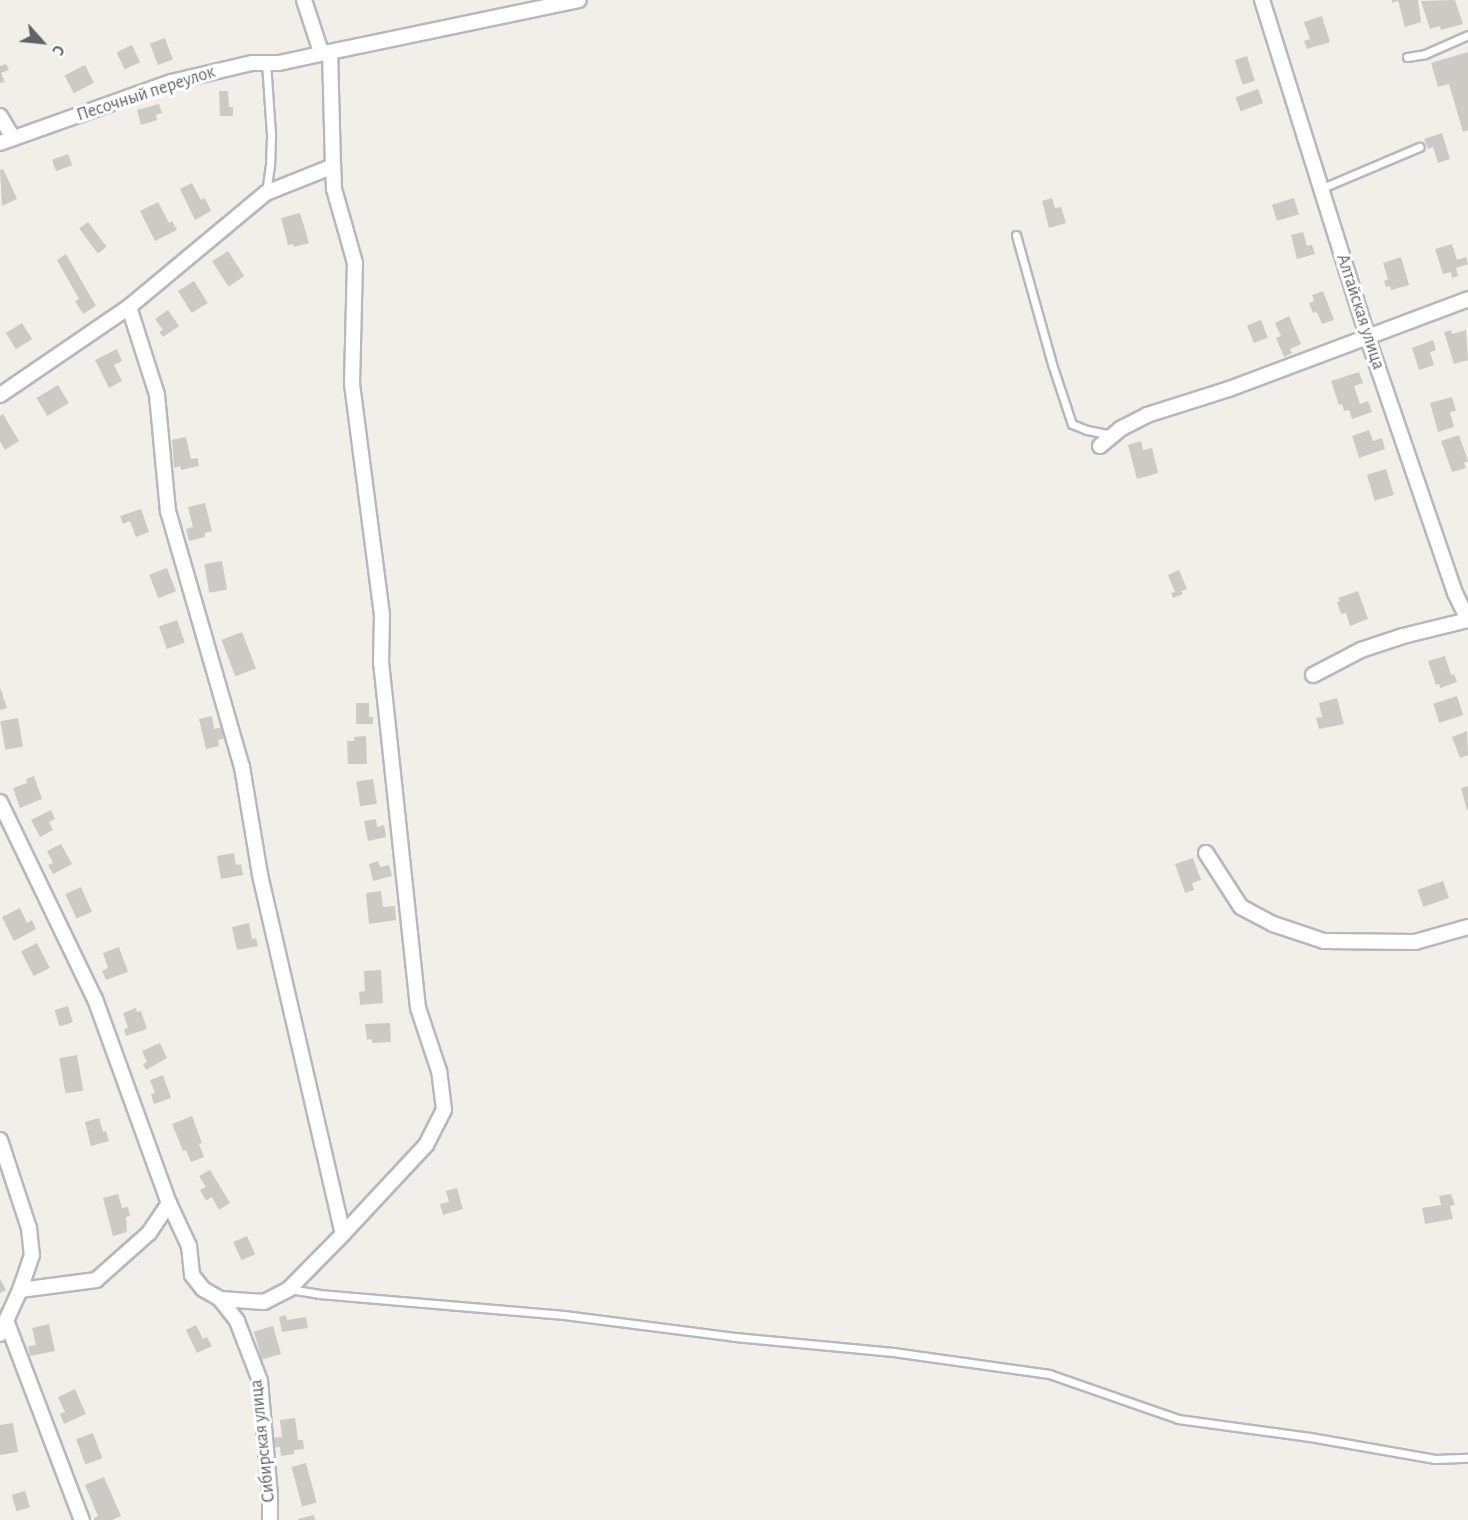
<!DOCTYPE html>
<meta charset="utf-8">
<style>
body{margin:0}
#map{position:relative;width:1468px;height:1520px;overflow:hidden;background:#f1efe8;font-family:"Alegreya Sans",sans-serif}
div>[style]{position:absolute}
.building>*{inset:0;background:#cccac5;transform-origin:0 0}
.roads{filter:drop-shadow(2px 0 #b5b8bc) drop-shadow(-2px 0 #b5b8bc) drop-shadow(0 2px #b5b8bc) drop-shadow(0 -2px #b5b8bc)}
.service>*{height:7px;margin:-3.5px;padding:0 3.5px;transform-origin:3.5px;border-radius:3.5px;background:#fff}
.minor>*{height:14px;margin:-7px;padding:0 7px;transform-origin:7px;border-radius:7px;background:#fff}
span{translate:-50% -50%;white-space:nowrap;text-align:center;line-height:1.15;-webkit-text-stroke:6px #fff;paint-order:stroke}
.street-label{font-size:18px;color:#5f6368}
.north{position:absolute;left:12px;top:12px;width:60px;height:60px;-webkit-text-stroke:4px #fff;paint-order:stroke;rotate:117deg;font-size:16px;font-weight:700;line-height:24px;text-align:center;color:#5f6368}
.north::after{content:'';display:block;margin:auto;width:21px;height:27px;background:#5f6368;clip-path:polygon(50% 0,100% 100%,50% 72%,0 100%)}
</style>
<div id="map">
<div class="building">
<i style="clip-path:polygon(1392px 0,1418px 0,1421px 22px,1405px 27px,1398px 1px,1392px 3px)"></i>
<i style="clip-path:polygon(1455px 0,1463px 24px,1441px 30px,1440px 26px,1430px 29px,1421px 1px)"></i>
<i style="clip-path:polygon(1322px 16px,1330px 42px,1307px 49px,1304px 41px,1310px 39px,1304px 22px)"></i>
<i style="left:165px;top:38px;width:23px;height:16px;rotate:70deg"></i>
<i style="left:132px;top:45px;width:19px;height:17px;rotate:65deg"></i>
<i style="clip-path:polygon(1468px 52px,1468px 130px,1463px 132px,1449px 84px,1438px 87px,1431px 63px)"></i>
<i style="left:1247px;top:56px;width:26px;height:13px;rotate:72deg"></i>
<i style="clip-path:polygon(6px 64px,9px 70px,1px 73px,5px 82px,0 83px,0 66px)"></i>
<i style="left:85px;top:65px;width:20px;height:23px;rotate:63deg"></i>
<i style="left:1258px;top:89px;width:15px;height:24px;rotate:70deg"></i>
<i style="clip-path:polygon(219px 91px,228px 91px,229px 107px,233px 107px,233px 116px,220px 116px)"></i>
<i style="clip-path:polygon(159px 104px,162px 113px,156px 115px,157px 120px,141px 125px,137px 110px)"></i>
<i style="clip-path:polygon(1442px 133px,1450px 159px,1438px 163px,1433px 147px,1428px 149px,1424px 139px)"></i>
<i style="left:68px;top:154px;width:12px;height:17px;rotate:70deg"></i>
<i style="clip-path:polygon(3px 169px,17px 199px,2px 206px,0 170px)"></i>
<i style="clip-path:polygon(192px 183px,201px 200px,205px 198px,211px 211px,195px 220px,180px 189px)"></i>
<i style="clip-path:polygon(1052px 198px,1055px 208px,1061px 207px,1066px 223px,1049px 228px,1042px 201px)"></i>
<i style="left:1294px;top:198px;width:17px;height:23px;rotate:73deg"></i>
<i style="clip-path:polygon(158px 202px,169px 223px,172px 221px,177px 230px,155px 241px,140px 211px)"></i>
<i style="clip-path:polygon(300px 213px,309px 243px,294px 247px,293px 244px,288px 245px,281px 218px)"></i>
<i style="left:88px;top:222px;width:31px;height:11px;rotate:53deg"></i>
<i style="clip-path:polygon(1303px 232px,1307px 246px,1312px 245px,1315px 254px,1297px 259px,1291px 235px)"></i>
<i style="clip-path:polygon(1452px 244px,1457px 260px,1466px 257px,1468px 264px,1456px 268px,1458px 276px,1452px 278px,1451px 272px,1443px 274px,1435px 249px)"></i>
<i style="left:228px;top:251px;width:30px;height:19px;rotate:57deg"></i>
<i style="clip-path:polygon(66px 254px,96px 306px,83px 314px,75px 301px,79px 299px,57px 260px)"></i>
<i style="clip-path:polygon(1401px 257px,1409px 285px,1391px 290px,1390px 286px,1386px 287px,1384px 281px,1388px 279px,1383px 263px)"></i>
<i style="left:194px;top:281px;width:26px;height:19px;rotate:58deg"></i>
<i style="clip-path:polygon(1323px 291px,1334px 320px,1322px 324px,1317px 312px,1313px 313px,1309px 303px,1314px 301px,1312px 295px)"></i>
<i style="clip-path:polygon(168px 310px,179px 326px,163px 337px,159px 332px,163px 330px,155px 319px)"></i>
<i style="clip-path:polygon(1289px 316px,1301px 344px,1290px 349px,1292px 353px,1284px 357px,1276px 338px,1281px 336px,1275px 323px)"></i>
<i style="left:1261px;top:320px;width:19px;height:15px;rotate:69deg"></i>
<i style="left:22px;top:323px;width:19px;height:19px;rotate:58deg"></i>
<i style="clip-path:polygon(1451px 330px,1452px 334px,1466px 330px,1468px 360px,1454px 364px,1444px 332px)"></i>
<i style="clip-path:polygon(1433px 340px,1436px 350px,1430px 352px,1434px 365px,1419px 370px,1412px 348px)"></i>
<i style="clip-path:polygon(117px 349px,122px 361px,114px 365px,122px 381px,109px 388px,95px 360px)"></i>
<i style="clip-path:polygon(1359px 372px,1363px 383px,1354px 386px,1360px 404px,1368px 401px,1372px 412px,1352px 419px,1349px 410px,1344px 411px,1342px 404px,1339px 405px,1331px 381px)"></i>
<i style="left:58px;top:385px;width:21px;height:25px;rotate:59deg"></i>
<i style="clip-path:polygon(1452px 397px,1456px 411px,1450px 412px,1454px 427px,1438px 432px,1430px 403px)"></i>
<i style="clip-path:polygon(3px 414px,19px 441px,5px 450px,0 441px,0 416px)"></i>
<i style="clip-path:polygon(1369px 430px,1373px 441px,1382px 438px,1385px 449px,1359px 458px,1352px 436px)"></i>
<i style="clip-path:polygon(1459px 435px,1468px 461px,1464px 463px,1466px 468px,1452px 472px,1441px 441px)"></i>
<i style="clip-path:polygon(186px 437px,191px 459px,198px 458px,199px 466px,181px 470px,180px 466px,174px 468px,172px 440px)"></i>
<i style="clip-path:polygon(1141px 441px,1143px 450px,1152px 448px,1158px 473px,1137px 479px,1128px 445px)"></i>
<i style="left:1386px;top:469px;width:27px;height:20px;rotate:73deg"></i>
<i style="clip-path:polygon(205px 503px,212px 531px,205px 533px,205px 537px,189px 541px,186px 529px,193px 527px,188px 507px)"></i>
<i style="clip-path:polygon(141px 509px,149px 532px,136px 537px,130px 521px,123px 524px,120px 516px)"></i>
<i style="left:222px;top:561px;width:29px;height:18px;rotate:80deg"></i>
<i style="left:167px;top:568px;width:25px;height:19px;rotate:69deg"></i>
<i style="clip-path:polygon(1179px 570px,1187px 589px,1181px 591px,1183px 594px,1173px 598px,1171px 593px,1175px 592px,1168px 575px)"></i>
<i style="clip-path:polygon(1358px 591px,1368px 619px,1350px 626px,1346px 613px,1341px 614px,1337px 602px,1340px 601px,1338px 598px)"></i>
<i style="left:177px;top:620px;width:24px;height:19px;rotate:71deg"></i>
<i style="left:242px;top:632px;width:39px;height:22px;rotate:69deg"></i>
<i style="clip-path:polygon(1445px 656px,1451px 675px,1454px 674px,1457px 682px,1440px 688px,1439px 684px,1436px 685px,1428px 661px)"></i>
<i style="clip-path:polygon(0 687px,7px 708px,0 710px)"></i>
<i style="left:1457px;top:696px;width:20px;height:25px;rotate:72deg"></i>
<i style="clip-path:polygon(1337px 698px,1344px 724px,1319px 729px,1316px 718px,1322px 717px,1319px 703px)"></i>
<i style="clip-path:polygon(356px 703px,369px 703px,369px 717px,373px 717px,373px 724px,356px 724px)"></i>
<i style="clip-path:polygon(212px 716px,214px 729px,223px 727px,226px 738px,218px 740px,219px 746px,206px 749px,199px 719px)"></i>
<i style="left:18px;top:718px;width:29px;height:18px;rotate:80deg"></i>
<i style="clip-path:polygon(1467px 731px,1468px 755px,1460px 758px,1452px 737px)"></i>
<i style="clip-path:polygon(366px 736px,367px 764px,348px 764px,347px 741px,354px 741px,354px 737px)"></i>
<i style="clip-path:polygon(34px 776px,42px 799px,20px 808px,13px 788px,27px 783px,26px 779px)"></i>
<i style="left:373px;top:779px;width:25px;height:17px;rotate:81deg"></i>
<i style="clip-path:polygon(1468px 786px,1468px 810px,1467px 810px,1461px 788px)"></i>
<i style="clip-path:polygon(51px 810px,55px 819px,49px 822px,53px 830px,40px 837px,31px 820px)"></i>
<i style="clip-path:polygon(376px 819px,377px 827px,384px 825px,386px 837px,368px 841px,364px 821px)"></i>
<i style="clip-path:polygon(61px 844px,72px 864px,53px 874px,48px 865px,53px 863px,47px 851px)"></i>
<i style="clip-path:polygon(234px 853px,236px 865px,241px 864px,243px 875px,221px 879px,217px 856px)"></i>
<i style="clip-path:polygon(1193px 858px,1201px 880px,1192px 883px,1194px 890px,1185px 893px,1175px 864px)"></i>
<i style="clip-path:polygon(378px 861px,380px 867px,389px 865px,392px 876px,373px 881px,369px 864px)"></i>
<i style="left:1443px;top:881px;width:18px;height:27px;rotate:71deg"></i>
<i style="left:81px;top:887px;width:27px;height:17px;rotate:66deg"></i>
<i style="clip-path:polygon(381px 891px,383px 907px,395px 906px,396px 920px,369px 924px,366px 893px)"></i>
<i style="clip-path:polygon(20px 908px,27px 923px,32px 920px,36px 929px,14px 941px,2px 917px)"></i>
<i style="clip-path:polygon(249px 923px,252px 939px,256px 938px,258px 946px,237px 950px,232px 927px)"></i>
<i style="left:37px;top:943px;width:28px;height:18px;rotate:63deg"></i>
<i style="clip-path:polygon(119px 947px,128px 972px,106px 980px,102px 971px,108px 968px,103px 953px)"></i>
<i style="clip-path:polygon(381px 970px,383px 1003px,360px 1005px,359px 992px,365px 991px,364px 971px)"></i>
<i style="left:68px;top:1006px;width:17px;height:14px;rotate:73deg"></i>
<i style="clip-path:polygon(136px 1008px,137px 1012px,141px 1011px,147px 1029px,126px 1036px,124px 1029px,128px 1028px,123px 1013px)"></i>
<i style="clip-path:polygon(390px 1023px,391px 1042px,372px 1043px,372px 1039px,367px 1040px,365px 1024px)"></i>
<i style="clip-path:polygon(160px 1043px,167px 1058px,146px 1070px,143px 1064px,147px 1062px,142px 1051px)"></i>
<i style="left:77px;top:1055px;width:36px;height:18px;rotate:80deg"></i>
<i style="clip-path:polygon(163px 1075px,171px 1098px,154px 1104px,151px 1094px,155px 1093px,150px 1080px)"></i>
<i style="clip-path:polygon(192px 1116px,202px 1143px,199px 1144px,204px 1157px,191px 1162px,186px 1150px,183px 1151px,172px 1124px)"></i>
<i style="clip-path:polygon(99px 1118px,103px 1132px,106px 1131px,109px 1141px,91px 1146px,85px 1122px)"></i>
<i style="clip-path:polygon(210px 1170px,230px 1203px,219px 1210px,212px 1197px,206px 1201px,200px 1190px,206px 1187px,199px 1176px)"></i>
<i style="clip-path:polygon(457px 1188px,463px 1209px,443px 1215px,440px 1204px,449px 1202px,446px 1191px)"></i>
<i style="clip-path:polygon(118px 1194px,122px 1208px,128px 1207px,130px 1216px,126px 1217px,127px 1232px,113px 1236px,103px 1198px)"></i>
<i style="clip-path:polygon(1451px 1194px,1455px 1205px,1450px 1206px,1453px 1219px,1425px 1224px,1422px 1208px,1441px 1205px,1439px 1196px)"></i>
<i style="left:247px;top:1236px;width:20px;height:15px;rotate:66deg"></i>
<i style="clip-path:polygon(0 1279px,6px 1290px,0 1293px)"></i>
<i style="clip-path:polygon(286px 1315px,287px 1320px,306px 1317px,308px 1328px,282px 1332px,279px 1317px)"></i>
<i style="clip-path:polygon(49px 1324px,55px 1351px,30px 1356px,28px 1346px,36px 1345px,32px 1328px)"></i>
<i style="clip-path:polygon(196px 1325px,203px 1339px,207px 1337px,212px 1346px,197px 1353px,186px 1330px)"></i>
<i style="left:273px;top:1326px;width:29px;height:20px;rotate:74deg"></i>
<i style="clip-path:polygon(75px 1389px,86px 1414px,64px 1424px,60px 1414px,65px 1412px,58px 1397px)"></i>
<i style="clip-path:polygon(295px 1418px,298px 1440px,303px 1440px,304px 1449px,294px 1450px,294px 1454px,281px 1456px,280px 1447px,272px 1448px,270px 1438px,282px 1437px,280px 1420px)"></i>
<i style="clip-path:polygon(13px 1423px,18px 1452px,0 1455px,0 1425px)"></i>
<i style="left:93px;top:1433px;width:27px;height:18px;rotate:70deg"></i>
<i style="left:306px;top:1463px;width:41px;height:15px;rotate:75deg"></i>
<i style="clip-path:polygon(104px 1477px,121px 1516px,112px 1520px,94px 1520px,94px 1518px,98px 1516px,85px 1485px)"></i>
<i style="left:25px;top:1491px;width:17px;height:14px;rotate:73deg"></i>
<i style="clip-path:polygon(314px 1515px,315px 1520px,298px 1520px,298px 1519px)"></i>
</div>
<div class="roads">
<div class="service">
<i style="left:1407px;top:57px;width:18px;rotate:-9deg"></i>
<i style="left:1425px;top:54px;width:47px;rotate:-23.8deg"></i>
<i style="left:1320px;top:189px;width:108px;rotate:-23deg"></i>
<i style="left:266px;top:193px;width:27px;rotate:-82deg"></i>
<i style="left:270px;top:166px;width:32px;rotate:-88deg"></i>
<i style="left:271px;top:134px;width:71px;rotate:-94deg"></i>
<i style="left:1016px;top:235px;width:134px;rotate:74.4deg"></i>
<i style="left:1052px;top:364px;width:63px;rotate:71.6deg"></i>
<i style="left:1072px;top:424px;width:16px;rotate:22deg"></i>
<i style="left:1087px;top:430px;width:26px;rotate:11deg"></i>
<i style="left:289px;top:1289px;width:30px;rotate:9deg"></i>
<i style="left:319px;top:1294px;width:246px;rotate:4.9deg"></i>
<i style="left:564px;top:1315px;width:172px;rotate:7.3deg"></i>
<i style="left:735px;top:1337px;width:159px;rotate:5.4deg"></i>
<i style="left:893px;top:1352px;width:158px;rotate:8deg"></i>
<i style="left:1049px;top:1374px;width:137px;rotate:19.2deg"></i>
<i style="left:1178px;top:1419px;width:133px;rotate:7.8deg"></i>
<i style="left:1310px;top:1437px;width:127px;rotate:10deg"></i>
<i style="left:1435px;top:1459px;width:33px;rotate:-2deg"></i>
</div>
<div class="minor">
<i style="left:304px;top:0;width:55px;rotate:71.9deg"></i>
<i style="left:1262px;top:0;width:352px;rotate:72.6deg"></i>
<i style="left:1367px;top:336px;width:272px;rotate:71.1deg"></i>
<i style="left:1455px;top:593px;width:30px;rotate:64deg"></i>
<i style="left:1468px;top:620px;width:67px;rotate:166.2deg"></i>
<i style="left:1403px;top:636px;width:44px;rotate:161.6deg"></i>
<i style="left:1361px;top:650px;width:54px;rotate:152.5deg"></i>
<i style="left:0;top:116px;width:26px;rotate:59deg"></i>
<i style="left:0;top:143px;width:182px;rotate:-19.6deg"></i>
<i style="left:171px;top:82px;width:83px;rotate:-13.2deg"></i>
<i style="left:252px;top:63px;width:27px"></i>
<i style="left:279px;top:63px;width:52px;rotate:-12.2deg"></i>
<i style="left:129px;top:307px;width:92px;rotate:72.3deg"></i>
<i style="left:157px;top:395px;width:117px;rotate:84.6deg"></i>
<i style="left:168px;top:511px;width:266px;rotate:73.9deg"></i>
<i style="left:242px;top:767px;width:109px;rotate:80.5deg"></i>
<i style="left:260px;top:875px;width:368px;rotate:77deg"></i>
<i style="left:343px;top:1234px;width:122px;rotate:-47deg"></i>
<i style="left:426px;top:1145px;width:39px;rotate:-63deg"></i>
<i style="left:444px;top:1110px;width:39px;rotate:-97deg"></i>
<i style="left:439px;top:1071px;width:66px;rotate:-108.4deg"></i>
<i style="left:418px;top:1008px;width:347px;rotate:-96.1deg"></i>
<i style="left:381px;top:663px;width:48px;rotate:-88.8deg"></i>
<i style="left:382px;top:615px;width:233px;rotate:-97.4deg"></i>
<i style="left:352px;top:384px;width:121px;rotate:-88.6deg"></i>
<i style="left:355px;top:263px;width:77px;rotate:-105.8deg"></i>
<i style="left:334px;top:189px;width:23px;rotate:-92deg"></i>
<i style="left:0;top:395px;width:156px;rotate:-34.3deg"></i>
<i style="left:129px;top:307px;width:178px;rotate:-39.8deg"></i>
<i style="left:266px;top:193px;width:72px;rotate:-21.9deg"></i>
<i style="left:333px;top:166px;width:114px;rotate:-91.5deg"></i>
<i style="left:330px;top:52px;width:254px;rotate:-11.8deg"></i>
<i style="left:1100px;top:446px;width:26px;rotate:-40deg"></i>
<i style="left:1120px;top:429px;width:30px;rotate:-27deg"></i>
<i style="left:1147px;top:415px;width:86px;rotate:-17.6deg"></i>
<i style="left:1229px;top:389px;width:255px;rotate:-20.6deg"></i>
<i style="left:0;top:802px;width:219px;rotate:64.3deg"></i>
<i style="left:95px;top:999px;width:217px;rotate:70.1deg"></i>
<i style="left:1206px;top:853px;width:64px;rotate:57.1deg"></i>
<i style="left:1241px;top:907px;width:36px;rotate:28deg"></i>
<i style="left:1273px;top:924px;width:54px;rotate:18.4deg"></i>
<i style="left:1324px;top:941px;width:91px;rotate:0.6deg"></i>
<i style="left:1415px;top:942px;width:55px;rotate:-15.8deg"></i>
<i style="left:0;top:1140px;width:93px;rotate:71.8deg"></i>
<i style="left:29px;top:1228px;width:27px;rotate:84deg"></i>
<i style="left:32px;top:1255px;width:37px;rotate:109deg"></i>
<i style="left:220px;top:1299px;width:28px;rotate:52deg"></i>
<i style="left:237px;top:1321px;width:64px;rotate:69deg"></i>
<i style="left:260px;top:1381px;width:115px;rotate:85deg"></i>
<i style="left:270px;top:1496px;width:24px;rotate:90deg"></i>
<i style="left:7px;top:1323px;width:211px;rotate:69.2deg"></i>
<i style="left:0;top:1334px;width:48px;rotate:-65.6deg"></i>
<i style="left:20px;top:1290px;width:77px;rotate:-7.5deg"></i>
<i style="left:96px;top:1280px;width:71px;rotate:-41.6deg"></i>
<i style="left:149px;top:1233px;width:36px;rotate:-56deg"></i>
<i style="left:169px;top:1203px;width:47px;rotate:65.1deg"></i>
<i style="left:189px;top:1246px;width:29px;rotate:84deg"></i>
<i style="left:192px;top:1275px;width:18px;rotate:52deg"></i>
<i style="left:203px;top:1289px;width:20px;rotate:30deg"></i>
<i style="left:220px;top:1299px;width:44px;rotate:3.9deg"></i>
<i style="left:264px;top:1302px;width:28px;rotate:-27deg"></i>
<i style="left:289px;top:1289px;width:77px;rotate:-45.5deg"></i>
</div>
</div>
<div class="street-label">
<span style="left:146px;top:94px;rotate:-18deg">Песочный переулок</span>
<span style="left:1360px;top:312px;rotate:72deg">Алтайская улица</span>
<span style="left:263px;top:1441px;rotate:-96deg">Сибирская улица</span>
</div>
<div class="north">С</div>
</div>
